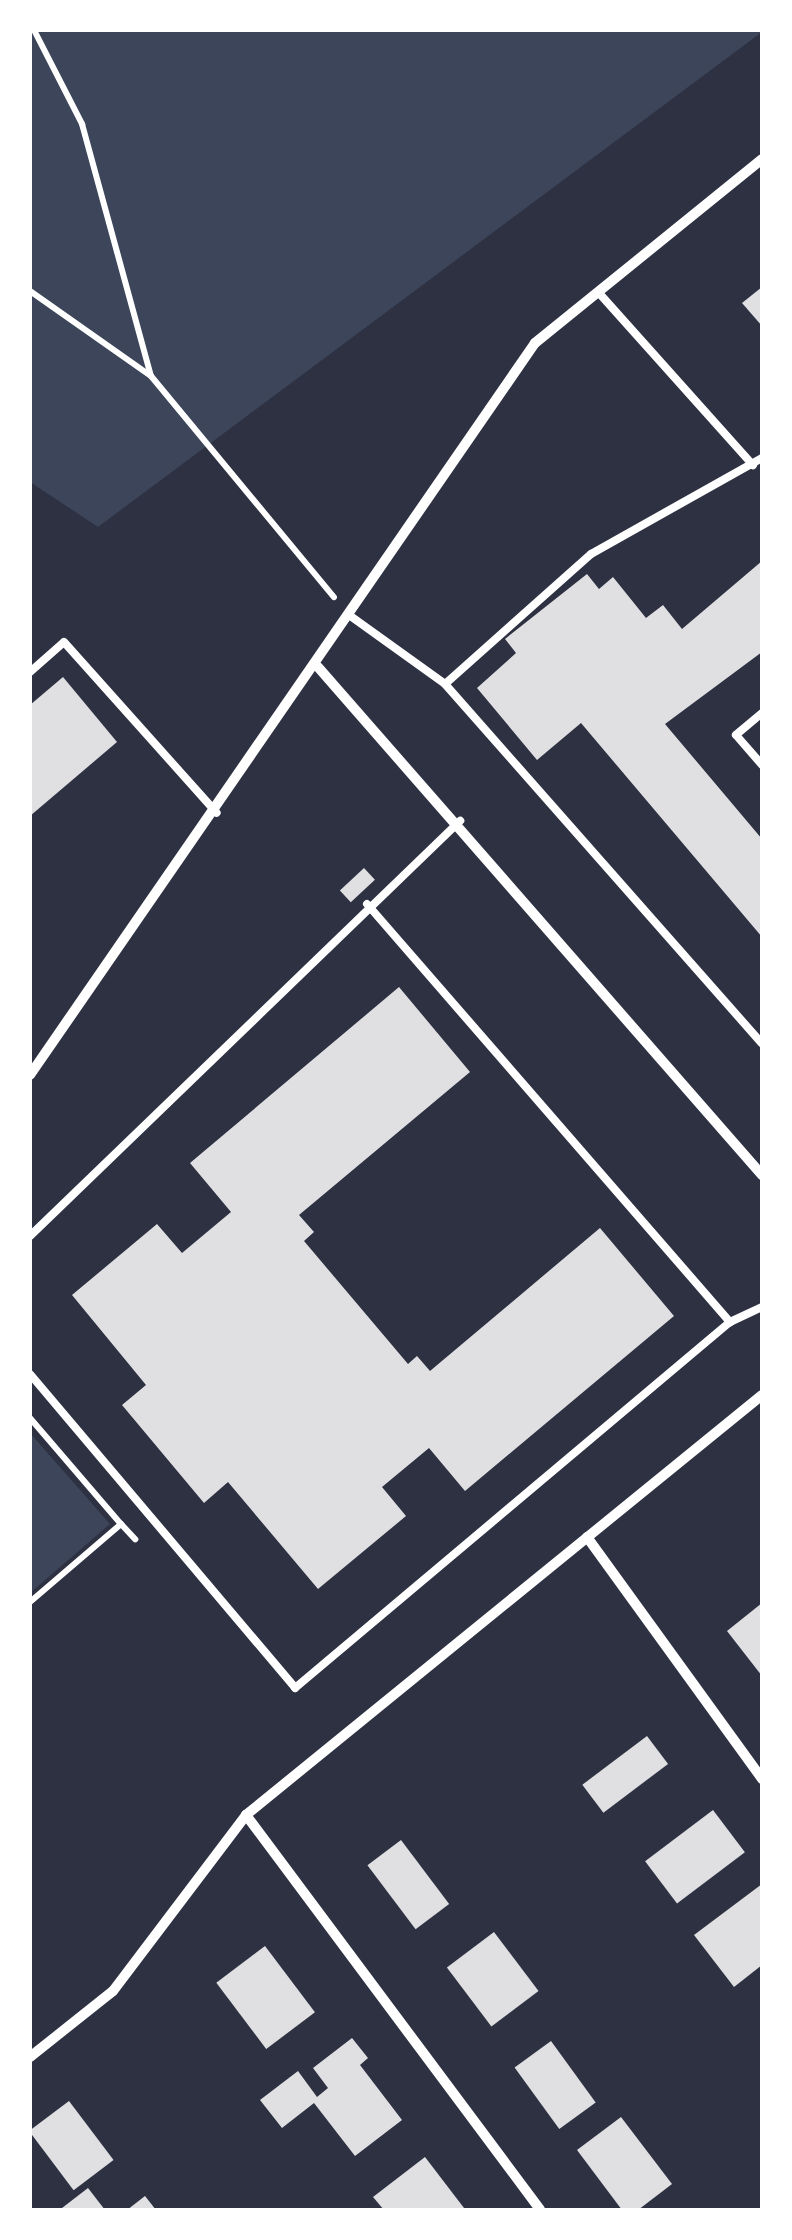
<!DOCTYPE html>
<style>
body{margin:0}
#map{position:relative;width:792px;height:2240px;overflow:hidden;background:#2d3142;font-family:Lato,sans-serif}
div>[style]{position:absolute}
.green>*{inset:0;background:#3c4559}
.building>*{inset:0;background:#e0e0e3;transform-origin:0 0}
.path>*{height:6px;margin:-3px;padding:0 3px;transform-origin:3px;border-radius:3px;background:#fff}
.service>*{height:8px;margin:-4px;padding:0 4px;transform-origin:4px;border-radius:4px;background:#fff}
.minor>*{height:10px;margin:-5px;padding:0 5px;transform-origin:5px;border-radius:5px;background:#fff}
span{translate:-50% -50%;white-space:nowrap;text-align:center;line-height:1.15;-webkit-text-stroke:10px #fff;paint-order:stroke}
.frame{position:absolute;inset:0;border:32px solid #fff;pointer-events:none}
</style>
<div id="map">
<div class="green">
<i style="clip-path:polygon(30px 30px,762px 30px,762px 32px,98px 527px,30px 482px)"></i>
<i style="clip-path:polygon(30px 1433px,110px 1524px,30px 1593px)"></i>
</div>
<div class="building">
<i style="clip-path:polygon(762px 287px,762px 326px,742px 303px)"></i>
<i style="clip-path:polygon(762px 561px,762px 652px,665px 724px,762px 839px,762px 937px,581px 723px,537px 760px,477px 688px,516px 653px,505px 639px,587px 574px,599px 589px,613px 577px,646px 618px,663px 605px,682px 629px)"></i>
<i style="clip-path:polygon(63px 677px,117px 742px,30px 816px,30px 705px)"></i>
<i style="left:364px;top:868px;width:16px;height:33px;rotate:47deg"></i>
<i style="clip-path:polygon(399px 987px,470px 1072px,299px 1215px,314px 1232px,304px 1241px,408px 1364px,417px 1356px,430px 1371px,600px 1228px,674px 1316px,465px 1491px,429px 1448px,382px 1487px,406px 1516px,318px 1589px,228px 1482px,204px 1503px,122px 1405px,146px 1385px,72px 1295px,157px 1224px,182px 1253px,231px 1212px,190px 1163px)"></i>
<i style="clip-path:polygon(762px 1603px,762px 1676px,727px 1631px)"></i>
<i style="left:647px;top:1736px;width:35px;height:81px;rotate:53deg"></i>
<i style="left:713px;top:1810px;width:53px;height:85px;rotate:53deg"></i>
<i style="left:401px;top:1840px;width:80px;height:42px;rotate:53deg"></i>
<i style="clip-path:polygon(762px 1884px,762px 1965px,734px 1987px,694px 1935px)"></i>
<i style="left:494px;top:1932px;width:74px;height:59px;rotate:53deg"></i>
<i style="left:265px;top:1946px;width:83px;height:61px;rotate:53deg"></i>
<i style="clip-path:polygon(352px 2038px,368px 2058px,360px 2065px,402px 2120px,355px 2156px,314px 2103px,282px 2128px,260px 2100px,298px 2071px,317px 2097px,328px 2088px,313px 2068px)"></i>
<i style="left:551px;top:2041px;width:76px;height:45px;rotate:54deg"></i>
<i style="left:69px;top:2101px;width:74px;height:50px;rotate:53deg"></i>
<i style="clip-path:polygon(621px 2117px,672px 2184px,638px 2210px,622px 2210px,577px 2150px)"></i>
<i style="clip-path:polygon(425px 2157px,464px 2208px,384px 2210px,373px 2197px)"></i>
<i style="clip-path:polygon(88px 2188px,105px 2210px,63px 2210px,62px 2208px)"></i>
<i style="clip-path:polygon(145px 2196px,156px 2210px,127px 2210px)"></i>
</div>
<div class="path">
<i style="left:34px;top:30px;width:106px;rotate:62.9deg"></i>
<i style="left:82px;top:124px;width:261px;rotate:74.7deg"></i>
<i style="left:151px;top:376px;width:287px;rotate:50.4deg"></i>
<i style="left:30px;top:291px;width:148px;rotate:35.1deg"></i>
<i style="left:30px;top:1418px;width:140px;rotate:49.4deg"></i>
<i style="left:30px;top:1602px;width:120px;rotate:-40.6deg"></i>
<i style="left:121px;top:1524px;width:21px;rotate:47deg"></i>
</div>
<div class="service">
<i style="left:599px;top:293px;width:231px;rotate:48.2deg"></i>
<i style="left:762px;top:458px;width:196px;rotate:150.7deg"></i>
<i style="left:591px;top:554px;width:195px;rotate:138.3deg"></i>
<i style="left:445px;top:684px;width:479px;rotate:48.6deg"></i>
<i style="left:349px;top:615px;width:118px;rotate:35.7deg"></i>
<i style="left:30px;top:672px;width:45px;rotate:-41.4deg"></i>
<i style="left:64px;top:642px;width:229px;rotate:48.2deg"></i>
<i style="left:762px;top:713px;width:34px;rotate:140deg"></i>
<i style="left:736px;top:735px;width:40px;rotate:49deg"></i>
<i style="left:367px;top:904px;width:554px;rotate:49.03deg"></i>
<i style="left:30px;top:1236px;width:598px;rotate:-43.98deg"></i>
<i style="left:30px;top:1374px;width:411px;rotate:49.8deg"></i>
<i style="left:295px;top:1688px;width:568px;rotate:-40.08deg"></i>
<i style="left:730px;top:1322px;width:35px;rotate:-25deg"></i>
</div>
<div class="minor">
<i style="left:318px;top:667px;width:675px;rotate:48.85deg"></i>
<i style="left:30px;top:1075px;width:889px;rotate:-55.4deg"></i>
<i style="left:535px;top:343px;width:292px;rotate:-39deg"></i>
<i style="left:587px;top:1537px;width:299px;rotate:54.1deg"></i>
<i style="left:246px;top:1815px;width:492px;rotate:53.3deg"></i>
<i style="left:30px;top:2057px;width:106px;rotate:-38.5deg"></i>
<i style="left:113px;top:1991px;width:221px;rotate:-52.9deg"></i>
<i style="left:246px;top:1815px;width:665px;rotate:-39.14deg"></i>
</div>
<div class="frame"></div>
</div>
